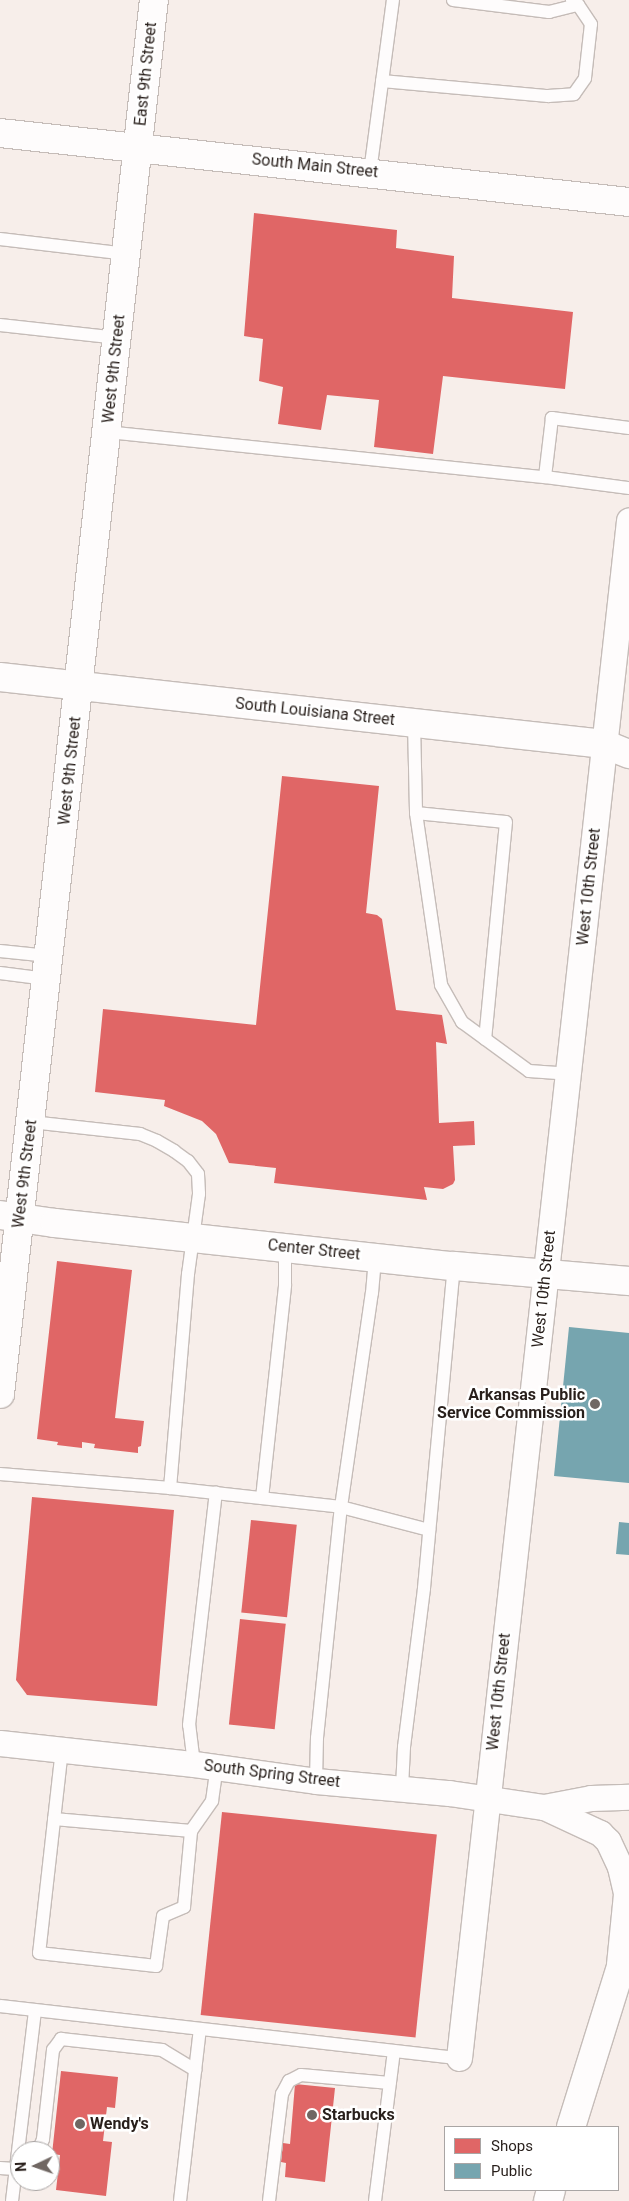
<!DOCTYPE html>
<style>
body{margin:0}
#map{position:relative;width:629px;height:2201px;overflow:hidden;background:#f7eeea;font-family:Roboto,sans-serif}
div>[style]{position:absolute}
.shops>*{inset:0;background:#e06666;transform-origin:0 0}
.public>*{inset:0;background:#76a5af}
.roads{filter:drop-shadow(1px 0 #c5bcb8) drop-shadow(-1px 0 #c5bcb8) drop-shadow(0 1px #c5bcb8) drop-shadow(0 -1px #c5bcb8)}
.service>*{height:12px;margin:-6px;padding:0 6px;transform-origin:6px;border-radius:6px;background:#fefcfc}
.minor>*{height:25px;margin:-12.5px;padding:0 12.5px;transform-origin:12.5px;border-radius:12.5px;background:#fefcfc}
.tertiary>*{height:28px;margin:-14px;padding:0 14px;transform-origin:14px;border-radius:14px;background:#fefcfc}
.secondary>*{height:28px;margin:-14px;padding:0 14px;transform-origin:14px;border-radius:14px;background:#fefcfc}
.primary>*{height:28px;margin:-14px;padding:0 14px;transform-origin:14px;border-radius:14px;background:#fefcfc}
.dots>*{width:14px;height:14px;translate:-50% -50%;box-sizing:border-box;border:2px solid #fff;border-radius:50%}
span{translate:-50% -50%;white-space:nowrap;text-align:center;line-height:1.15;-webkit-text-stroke:5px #fff;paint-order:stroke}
.street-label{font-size:16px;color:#281f1b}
.poi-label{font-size:16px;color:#281f1b;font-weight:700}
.right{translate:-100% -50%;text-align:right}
.left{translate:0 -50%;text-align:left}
.legend{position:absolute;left:444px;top:2126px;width:175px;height:65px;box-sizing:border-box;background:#fff;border:1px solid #a9a5a4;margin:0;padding:6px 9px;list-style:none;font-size:15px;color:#281f1b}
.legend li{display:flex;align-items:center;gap:10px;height:25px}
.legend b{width:25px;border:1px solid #a9a5a4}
.north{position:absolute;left:10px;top:2141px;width:50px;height:50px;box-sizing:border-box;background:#fff;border:1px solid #a9a5a4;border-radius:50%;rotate:267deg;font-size:14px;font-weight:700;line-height:20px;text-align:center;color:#281f1b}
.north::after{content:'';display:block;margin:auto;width:18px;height:22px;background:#706763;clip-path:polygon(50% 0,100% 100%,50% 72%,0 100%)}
</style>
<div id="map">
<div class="shops">
<i style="clip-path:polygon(254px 213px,397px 230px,396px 248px,454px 256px,452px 298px,573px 312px,565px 389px,443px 376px,433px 454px,374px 447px,379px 400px,327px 395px,321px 430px,278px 424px,283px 387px,259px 381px,263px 339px,244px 336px)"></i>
<i style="clip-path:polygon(282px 776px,379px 786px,366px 913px,377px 915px,382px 919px,396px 1010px,442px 1015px,447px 1044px,436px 1042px,439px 1123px,474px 1121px,475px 1145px,453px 1146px,455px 1180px,453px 1184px,443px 1189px,424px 1187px,427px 1200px,274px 1183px,276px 1168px,229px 1163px,216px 1134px,202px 1121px,164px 1106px,165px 1100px,95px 1092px,103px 1009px,256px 1025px)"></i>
<i style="clip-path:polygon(57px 1261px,132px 1270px,115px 1418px,144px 1421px,141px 1446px,138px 1447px,138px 1453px,94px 1448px,95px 1444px,82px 1442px,82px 1448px,57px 1445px,58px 1442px,37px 1439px)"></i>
<i style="clip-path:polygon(32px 1497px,174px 1510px,157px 1706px,27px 1695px,16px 1680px)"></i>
<i style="left:251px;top:1520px;width:46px;height:93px;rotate:6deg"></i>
<i style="left:240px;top:1619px;width:46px;height:106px;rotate:6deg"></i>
<i style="left:222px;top:1812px;width:216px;height:204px;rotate:6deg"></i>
<i style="clip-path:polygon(61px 2071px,118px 2077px,115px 2108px,107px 2107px,103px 2141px,112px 2142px,106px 2196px,56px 2190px,60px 2155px,52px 2154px)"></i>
<i style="clip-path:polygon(295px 2084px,335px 2088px,325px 2182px,285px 2177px,286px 2163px,281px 2162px,283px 2143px,290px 2144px)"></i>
</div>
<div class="public">
<i style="clip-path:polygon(569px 1327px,629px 1333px,629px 1483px,554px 1476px)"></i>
<i style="clip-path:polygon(619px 1522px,629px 1523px,629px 1555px,616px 1554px)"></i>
</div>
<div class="roads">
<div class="service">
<i style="left:453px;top:0;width:97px;rotate:7.1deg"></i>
<i style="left:549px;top:12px;width:30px;rotate:-14deg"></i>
<i style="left:382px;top:81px;width:167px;rotate:5.2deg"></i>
<i style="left:548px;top:96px;width:26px;rotate:-4deg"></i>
<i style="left:574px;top:94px;width:19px;rotate:-55deg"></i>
<i style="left:585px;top:78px;width:54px;rotate:-83.7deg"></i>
<i style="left:591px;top:24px;width:23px;rotate:-124deg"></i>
<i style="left:578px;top:5px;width:8px;rotate:-140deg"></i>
<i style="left:370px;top:172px;width:174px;rotate:-82.4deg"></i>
<i style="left:0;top:239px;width:128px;rotate:6.7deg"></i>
<i style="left:0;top:325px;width:119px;rotate:6.3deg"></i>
<i style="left:629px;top:428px;width:78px;rotate:-172.6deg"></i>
<i style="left:552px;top:418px;width:59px;rotate:96.8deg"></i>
<i style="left:545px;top:477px;width:85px;rotate:7.5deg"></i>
<i style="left:107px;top:432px;width:440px;rotate:5.9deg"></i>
<i style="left:414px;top:723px;width:90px;rotate:88.7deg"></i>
<i style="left:416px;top:813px;width:90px;rotate:5.7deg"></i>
<i style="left:506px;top:822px;width:218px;rotate:95.5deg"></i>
<i style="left:416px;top:813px;width:174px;rotate:81.7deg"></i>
<i style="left:441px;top:985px;width:43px;rotate:60.4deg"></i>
<i style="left:462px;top:1022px;width:83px;rotate:36.2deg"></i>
<i style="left:529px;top:1071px;width:39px;rotate:4deg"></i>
<i style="left:0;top:951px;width:49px;rotate:5.8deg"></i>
<i style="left:0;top:973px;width:47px;rotate:7.3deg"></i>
<i style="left:31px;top:1122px;width:110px;rotate:6.3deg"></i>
<i style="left:140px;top:1134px;width:18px;rotate:22deg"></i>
<i style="left:157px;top:1141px;width:20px;rotate:30deg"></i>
<i style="left:174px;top:1151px;width:17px;rotate:36deg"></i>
<i style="left:188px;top:1161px;width:16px;rotate:52deg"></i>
<i style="left:198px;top:1174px;width:20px;rotate:87deg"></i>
<i style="left:199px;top:1194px;width:81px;rotate:97.8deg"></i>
<i style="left:188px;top:1274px;width:215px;rotate:94.8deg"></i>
<i style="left:0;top:1474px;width:171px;rotate:4.7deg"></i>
<i style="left:170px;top:1488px;width:172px;rotate:6.3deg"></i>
<i style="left:341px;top:1507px;width:91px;rotate:14.6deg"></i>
<i style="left:262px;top:1498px;width:214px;rotate:-83.8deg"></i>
<i style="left:285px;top:1285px;width:39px;rotate:-90deg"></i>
<i style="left:62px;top:1749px;width:205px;rotate:96.4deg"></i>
<i style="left:39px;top:1953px;width:118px;rotate:6.3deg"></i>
<i style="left:156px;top:1966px;width:50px;rotate:-82deg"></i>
<i style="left:163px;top:1916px;width:23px;rotate:-23deg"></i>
<i style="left:184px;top:1907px;width:76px;rotate:-84.7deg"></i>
<i style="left:191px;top:1831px;width:37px;rotate:-55deg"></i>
<i style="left:212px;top:1801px;width:34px;rotate:-82deg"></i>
<i style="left:194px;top:1764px;width:39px;rotate:-97deg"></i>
<i style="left:189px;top:1725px;width:234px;rotate:-83.4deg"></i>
<i style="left:316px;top:1781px;width:43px;rotate:-88.7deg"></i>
<i style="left:317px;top:1738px;width:232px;rotate:-84.1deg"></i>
<i style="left:341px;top:1507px;width:216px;rotate:-81.8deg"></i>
<i style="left:372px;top:1293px;width:36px;rotate:-85deg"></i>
<i style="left:402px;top:1788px;width:41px;rotate:-87.2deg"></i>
<i style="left:404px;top:1747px;width:160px;rotate:-82.8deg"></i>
<i style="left:424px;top:1588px;width:323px;rotate:-84.7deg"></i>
<i style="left:54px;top:1819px;width:138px;rotate:5deg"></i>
<i style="left:0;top:2006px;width:462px;rotate:6.5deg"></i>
<i style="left:38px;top:2151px;width:13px;rotate:-67deg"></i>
<i style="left:43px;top:2139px;width:90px;rotate:-83.6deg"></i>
<i style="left:53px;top:2050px;width:14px;rotate:-54deg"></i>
<i style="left:61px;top:2039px;width:102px;rotate:6.2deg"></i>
<i style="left:162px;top:2050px;width:39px;rotate:31deg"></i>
<i style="left:0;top:2168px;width:15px;rotate:4deg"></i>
<i style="left:15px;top:2169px;width:5px;rotate:-22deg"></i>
<i style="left:12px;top:2201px;width:192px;rotate:-83.1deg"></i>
<i style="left:180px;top:2201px;width:173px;rotate:-83.4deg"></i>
<i style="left:269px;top:2201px;width:108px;rotate:-83.1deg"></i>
<i style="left:282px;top:2094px;width:15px;rotate:-62deg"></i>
<i style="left:289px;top:2081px;width:13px;rotate:-27deg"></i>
<i style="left:301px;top:2075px;width:89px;rotate:5.1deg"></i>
<i style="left:375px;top:2201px;width:151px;rotate:-82.8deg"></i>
</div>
<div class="minor">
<i style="left:0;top:1743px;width:195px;rotate:6.2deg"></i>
<i style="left:194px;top:1764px;width:123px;rotate:7.9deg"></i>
<i style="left:316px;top:1781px;width:134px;rotate:5.2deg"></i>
<i style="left:449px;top:1793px;width:96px;rotate:8.4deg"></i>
<i style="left:544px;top:1807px;width:62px;rotate:24.9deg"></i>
<i style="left:600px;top:1833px;width:11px;rotate:45deg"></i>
<i style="left:608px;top:1841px;width:29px;rotate:65deg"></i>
<i style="left:620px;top:1867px;width:28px;rotate:77deg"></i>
<i style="left:626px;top:1894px;width:70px;rotate:95.7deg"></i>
<i style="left:544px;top:1807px;width:48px;rotate:-10.8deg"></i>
<i style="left:591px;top:1798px;width:38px;rotate:-2deg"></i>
<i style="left:459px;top:2058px;width:1547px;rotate:-83.69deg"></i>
</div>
<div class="tertiary">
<i style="left:0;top:677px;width:608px;rotate:6.33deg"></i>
<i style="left:604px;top:744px;width:27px;rotate:22deg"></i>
<i style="left:0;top:1215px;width:56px;rotate:8.3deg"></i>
<i style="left:55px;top:1223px;width:401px;rotate:6.2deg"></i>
<i style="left:454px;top:1266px;width:176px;rotate:4.9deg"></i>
</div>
<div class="secondary">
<i style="left:0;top:133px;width:633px;rotate:6.26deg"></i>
<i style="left:0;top:1394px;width:1402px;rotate:-83.7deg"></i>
</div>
<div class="primary">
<i style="left:571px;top:2127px;width:195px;rotate:-72.7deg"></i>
<i style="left:548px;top:2201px;width:11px;rotate:-75deg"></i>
</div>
</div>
<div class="dots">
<i style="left:595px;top:1404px;background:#706763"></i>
<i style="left:312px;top:2115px;background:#706763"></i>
<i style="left:80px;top:2124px;background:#706763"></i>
</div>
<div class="street-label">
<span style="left:146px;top:74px;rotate:-84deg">East 9th Street</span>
<span style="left:315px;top:166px;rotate:6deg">South Main Street</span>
<span style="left:114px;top:369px;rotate:-84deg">West 9th Street</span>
<span style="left:315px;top:712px;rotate:6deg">South Louisiana Street</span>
<span style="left:70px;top:771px;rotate:-84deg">West 9th Street</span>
<span style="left:589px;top:887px;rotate:-84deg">West 10th Street</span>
<span style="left:25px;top:1174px;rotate:-83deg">West 9th Street</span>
<span style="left:314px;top:1250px;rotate:6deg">Center Street</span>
<span style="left:544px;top:1289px;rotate:-84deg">West 10th Street</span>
<span style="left:499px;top:1692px;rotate:-84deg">West 10th Street</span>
<span style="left:272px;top:1774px;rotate:7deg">South Spring Street</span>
</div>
<div class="poi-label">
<span class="right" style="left:585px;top:1404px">Arkansas Public<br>Service Commission</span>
<span class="left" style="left:322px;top:2115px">Starbucks</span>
<span class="left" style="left:90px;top:2124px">Wendy's</span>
</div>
<ul class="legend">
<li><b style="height:14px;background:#e06666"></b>Shops</li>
<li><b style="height:14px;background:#76a5af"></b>Public</li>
</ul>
<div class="north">N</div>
</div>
